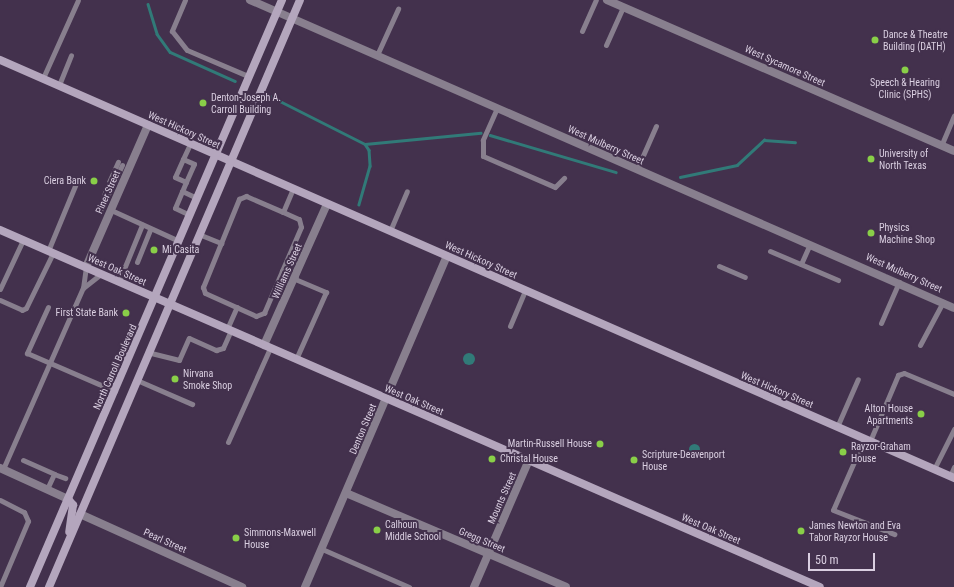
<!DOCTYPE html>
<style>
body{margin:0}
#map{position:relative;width:954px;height:587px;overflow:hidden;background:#43314d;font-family:"Roboto Condensed",sans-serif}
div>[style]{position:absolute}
.water>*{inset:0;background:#317a78}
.round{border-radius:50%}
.stream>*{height:2.5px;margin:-1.25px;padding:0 1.25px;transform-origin:1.25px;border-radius:1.25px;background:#317a78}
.service>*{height:5px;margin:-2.5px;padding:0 2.5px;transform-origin:2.5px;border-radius:2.5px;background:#887f8e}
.minor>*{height:8px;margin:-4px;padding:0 4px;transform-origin:4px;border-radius:4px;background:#887f8e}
.tertiary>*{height:8px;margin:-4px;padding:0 4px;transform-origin:4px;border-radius:4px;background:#887f8e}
.secondary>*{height:8px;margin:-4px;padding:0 4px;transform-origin:4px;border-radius:4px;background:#b4a6bd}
.dots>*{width:11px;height:11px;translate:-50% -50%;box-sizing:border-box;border:2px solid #43314d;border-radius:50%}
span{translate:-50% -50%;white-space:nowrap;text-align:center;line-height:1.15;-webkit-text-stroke:4px #43314d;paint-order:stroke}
.poi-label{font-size:10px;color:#dacfe1}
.left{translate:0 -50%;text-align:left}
.right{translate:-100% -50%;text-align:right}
.street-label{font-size:10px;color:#dacfe1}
.scale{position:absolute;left:808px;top:553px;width:67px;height:18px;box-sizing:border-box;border:2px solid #dacfe1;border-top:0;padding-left:5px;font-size:12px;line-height:14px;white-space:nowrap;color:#dacfe1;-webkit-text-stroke:3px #43314d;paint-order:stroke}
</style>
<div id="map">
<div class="water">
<i class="round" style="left:463px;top:353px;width:12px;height:12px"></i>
<i class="round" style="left:688.5px;top:443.5px;width:11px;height:11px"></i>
</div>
<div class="stream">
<i style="left:148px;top:4px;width:31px;rotate:73deg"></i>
<i style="left:157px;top:34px;width:22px;rotate:54deg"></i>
<i style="left:170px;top:52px;width:71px;rotate:24deg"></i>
<i style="left:270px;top:96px;width:106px;rotate:26.8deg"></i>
<i style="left:365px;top:144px;width:7px;rotate:56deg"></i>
<i style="left:369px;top:150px;width:16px;rotate:86deg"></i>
<i style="left:370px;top:166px;width:40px;rotate:106deg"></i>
<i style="left:490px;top:135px;width:131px;rotate:16.4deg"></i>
<i style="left:365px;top:144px;width:116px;rotate:-5.5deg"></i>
<i style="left:680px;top:177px;width:58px;rotate:-11.9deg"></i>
<i style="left:737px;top:165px;width:37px;rotate:-43deg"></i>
<i style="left:764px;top:140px;width:31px;rotate:4deg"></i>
</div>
<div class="service">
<i style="left:185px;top:0;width:34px;rotate:113deg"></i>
<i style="left:172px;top:31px;width:24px;rotate:52deg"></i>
<i style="left:187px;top:50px;width:66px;rotate:23.1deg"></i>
<i style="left:582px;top:31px;width:34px;rotate:-66deg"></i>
<i style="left:606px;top:45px;width:42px;rotate:-65.9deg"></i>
<i style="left:377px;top:55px;width:51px;rotate:-65.5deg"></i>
<i style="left:43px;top:78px;width:85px;rotate:-65.8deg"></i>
<i style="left:59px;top:85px;width:32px;rotate:-68deg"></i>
<i style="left:497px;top:108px;width:35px;rotate:114deg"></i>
<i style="left:483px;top:140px;width:16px;rotate:90deg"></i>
<i style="left:483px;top:156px;width:78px;rotate:23.3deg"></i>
<i style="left:555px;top:187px;width:13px;rotate:-45deg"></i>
<i style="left:941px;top:146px;width:33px;rotate:-67deg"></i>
<i style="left:183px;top:159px;width:12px;rotate:24deg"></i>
<i style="left:194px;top:164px;width:20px;rotate:114deg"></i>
<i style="left:186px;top:182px;width:12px;rotate:-156deg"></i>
<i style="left:175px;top:177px;width:20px;rotate:-66deg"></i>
<i style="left:183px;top:159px;width:17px;rotate:-65deg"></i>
<i style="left:637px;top:169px;width:47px;rotate:-66.2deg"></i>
<i style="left:109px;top:182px;width:22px;rotate:-66deg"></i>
<i style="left:186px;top:182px;width:28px;rotate:113deg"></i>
<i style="left:175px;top:208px;width:14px;rotate:25deg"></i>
<i style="left:182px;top:191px;width:14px;rotate:25deg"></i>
<i style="left:111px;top:210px;width:75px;rotate:24.5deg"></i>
<i style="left:100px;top:211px;width:51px;rotate:-64.4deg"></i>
<i style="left:100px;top:211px;width:20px;rotate:-75deg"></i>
<i style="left:283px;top:212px;width:17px;rotate:24deg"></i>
<i style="left:299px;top:219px;width:8px;rotate:76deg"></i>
<i style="left:301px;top:227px;width:48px;rotate:113.4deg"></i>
<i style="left:282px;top:271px;width:15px;rotate:23deg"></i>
<i style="left:390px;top:231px;width:43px;rotate:-67deg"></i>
<i style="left:201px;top:235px;width:22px;rotate:22deg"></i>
<i style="left:221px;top:243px;width:48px;rotate:-67.8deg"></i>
<i style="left:239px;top:199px;width:8px;rotate:-23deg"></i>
<i style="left:246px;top:196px;width:40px;rotate:23.4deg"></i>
<i style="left:283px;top:212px;width:25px;rotate:-67deg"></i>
<i style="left:221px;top:243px;width:48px;rotate:112.2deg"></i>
<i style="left:203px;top:287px;width:6px;rotate:72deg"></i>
<i style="left:205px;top:293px;width:56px;rotate:24.3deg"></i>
<i style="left:256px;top:316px;width:9px;rotate:-21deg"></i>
<i style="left:264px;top:313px;width:46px;rotate:-66.8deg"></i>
<i style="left:48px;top:251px;width:76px;rotate:-67.5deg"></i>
<i style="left:770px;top:251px;width:74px;rotate:23.1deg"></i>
<i style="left:137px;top:262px;width:35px;rotate:-68deg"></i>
<i style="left:801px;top:264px;width:22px;rotate:-66deg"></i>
<i style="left:719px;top:266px;width:28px;rotate:23deg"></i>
<i style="left:295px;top:279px;width:34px;rotate:23deg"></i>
<i style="left:326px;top:292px;width:73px;rotate:114.1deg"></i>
<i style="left:119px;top:281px;width:61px;rotate:-67.7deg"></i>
<i style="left:83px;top:288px;width:23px;rotate:-38deg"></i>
<i style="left:0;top:289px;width:54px;rotate:-64.9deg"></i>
<i style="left:0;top:300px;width:24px;rotate:24deg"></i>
<i style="left:22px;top:310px;width:4px;rotate:-27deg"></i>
<i style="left:26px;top:308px;width:61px;rotate:-63.9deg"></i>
<i style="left:48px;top:307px;width:51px;rotate:114.5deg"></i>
<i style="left:27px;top:353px;width:96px;rotate:23.4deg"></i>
<i style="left:881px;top:323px;width:45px;rotate:-66.3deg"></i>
<i style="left:510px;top:326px;width:39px;rotate:-67deg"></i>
<i style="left:227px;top:329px;width:24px;rotate:-66deg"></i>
<i style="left:920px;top:345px;width:49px;rotate:-61.9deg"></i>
<i style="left:151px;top:353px;width:29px;rotate:14deg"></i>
<i style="left:179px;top:360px;width:24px;rotate:-66deg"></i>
<i style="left:189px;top:338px;width:30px;rotate:24deg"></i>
<i style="left:216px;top:350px;width:7px;rotate:-16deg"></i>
<i style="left:223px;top:348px;width:20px;rotate:-66deg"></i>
<i style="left:139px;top:381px;width:58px;rotate:23.5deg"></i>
<i style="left:837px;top:427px;width:52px;rotate:-66.4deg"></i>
<i style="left:864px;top:439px;width:77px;rotate:113.6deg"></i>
<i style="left:833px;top:510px;width:66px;rotate:21.5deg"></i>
<i style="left:870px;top:441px;width:72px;rotate:-67deg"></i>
<i style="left:898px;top:375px;width:6px;rotate:-18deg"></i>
<i style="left:904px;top:373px;width:54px;rotate:22.8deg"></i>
<i style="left:228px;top:442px;width:103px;rotate:-65.9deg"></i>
<i style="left:23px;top:460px;width:34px;rotate:24deg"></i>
<i style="left:54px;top:474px;width:17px;rotate:115deg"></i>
<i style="left:3px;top:469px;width:198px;rotate:-66.2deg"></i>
<i style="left:83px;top:288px;width:21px;rotate:-82deg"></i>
<i style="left:934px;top:469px;width:45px;rotate:-63.4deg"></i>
<i style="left:54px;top:474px;width:12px;rotate:20deg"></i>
<i style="left:950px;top:476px;width:10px;rotate:-66deg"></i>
<i style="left:0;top:500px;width:27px;rotate:27deg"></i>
<i style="left:24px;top:512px;width:10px;rotate:66deg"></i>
<i style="left:28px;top:521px;width:72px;rotate:113deg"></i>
<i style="left:322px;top:549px;width:95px;rotate:23.6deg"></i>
</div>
<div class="minor">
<i style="left:250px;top:0;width:768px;rotate:23.63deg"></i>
<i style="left:607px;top:0;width:378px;rotate:23.5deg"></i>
<i style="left:86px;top:267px;width:155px;rotate:-66.4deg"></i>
<i style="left:264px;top:345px;width:154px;rotate:-65.9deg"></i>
<i style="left:346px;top:493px;width:239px;rotate:23.1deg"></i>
<i style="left:80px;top:514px;width:178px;rotate:24.3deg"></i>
<i style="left:305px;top:587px;width:360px;rotate:-66.8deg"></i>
<i style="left:474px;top:587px;width:138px;rotate:-66.6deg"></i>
</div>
<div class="tertiary">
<i style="left:0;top:468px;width:75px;rotate:24.5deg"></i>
</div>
<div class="secondary">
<i style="left:0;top:60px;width:1042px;rotate:23.66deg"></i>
<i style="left:0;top:230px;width:894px;rotate:23.53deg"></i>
<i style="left:68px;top:499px;width:8px;rotate:50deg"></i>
<i style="left:73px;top:505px;width:27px;rotate:98deg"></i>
<i style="left:30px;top:587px;width:639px;rotate:-66.77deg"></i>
<i style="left:49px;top:587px;width:638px;rotate:-66.85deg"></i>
</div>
<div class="dots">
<i style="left:875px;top:40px;background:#89cf48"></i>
<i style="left:905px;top:70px;background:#89cf48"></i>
<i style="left:203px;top:103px;background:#89cf48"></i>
<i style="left:871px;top:159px;background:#89cf48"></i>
<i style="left:94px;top:181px;background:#89cf48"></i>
<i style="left:871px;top:233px;background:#89cf48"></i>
<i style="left:154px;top:250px;background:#89cf48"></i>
<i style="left:126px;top:313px;background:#89cf48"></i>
<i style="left:175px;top:379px;background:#89cf48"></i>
<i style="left:921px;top:414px;background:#89cf48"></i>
<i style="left:600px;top:444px;background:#89cf48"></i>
<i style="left:843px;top:452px;background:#89cf48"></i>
<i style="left:492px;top:459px;background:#89cf48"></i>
<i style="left:634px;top:460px;background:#89cf48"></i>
<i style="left:377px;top:530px;background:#89cf48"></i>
<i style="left:801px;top:531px;background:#89cf48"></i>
<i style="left:236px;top:538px;background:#89cf48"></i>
</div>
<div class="poi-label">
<span class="left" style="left:883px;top:40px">Dance &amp; Theatre<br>Building (DATH)</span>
<span style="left:905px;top:88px">Speech &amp; Hearing<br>Clinic (SPHS)</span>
<span class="left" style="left:211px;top:103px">Denton-Joseph A.<br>Carroll Building</span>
<span class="left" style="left:879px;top:159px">University of<br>North Texas</span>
<span class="right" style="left:86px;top:181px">Ciera Bank</span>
<span class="left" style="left:879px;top:233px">Physics<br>Machine Shop</span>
<span class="left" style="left:162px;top:250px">Mi Casita</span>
<span class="right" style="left:118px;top:313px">First State Bank</span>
<span class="left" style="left:183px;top:379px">Nirvana<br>Smoke Shop</span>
<span class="right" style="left:913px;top:414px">Alton House<br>Apartments</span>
<span class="right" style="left:592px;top:444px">Martin-Russell House</span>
<span class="left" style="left:851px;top:452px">Rayzor-Graham<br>House</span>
<span class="left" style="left:642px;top:460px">Scripture-Deavenport<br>House</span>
<span class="left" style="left:500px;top:459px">Christal House</span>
<span class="left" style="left:385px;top:530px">Calhoun<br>Middle School</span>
<span class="left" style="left:809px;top:531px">James Newton and Eva<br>Tabor Rayzor House</span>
<span class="left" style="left:244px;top:538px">Simmons-Maxwell<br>House</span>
</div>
<div class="street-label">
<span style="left:785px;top:66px;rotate:24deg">West Sycamore Street</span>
<span style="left:184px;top:130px;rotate:24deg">West Hickory Street</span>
<span style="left:606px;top:145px;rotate:24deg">West Mulberry Street</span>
<span style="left:108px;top:192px;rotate:-66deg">Piner Street</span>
<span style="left:481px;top:260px;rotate:24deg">West Hickory Street</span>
<span style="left:117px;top:270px;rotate:24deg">West Oak Street</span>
<span style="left:287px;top:271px;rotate:-66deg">Williams Street</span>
<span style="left:904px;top:273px;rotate:24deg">West Mulberry Street</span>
<span style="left:115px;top:367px;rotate:-66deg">North Carroll Boulevard</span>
<span style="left:777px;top:390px;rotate:23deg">West Hickory Street</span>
<span style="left:414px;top:400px;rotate:23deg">West Oak Street</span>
<span style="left:363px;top:429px;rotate:-67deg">Denton Street</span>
<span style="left:502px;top:498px;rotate:-66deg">Mounts Street</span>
<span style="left:711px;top:529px;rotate:23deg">West Oak Street</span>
<span style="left:482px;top:540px;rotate:23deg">Gregg Street</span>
<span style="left:165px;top:541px;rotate:24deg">Pearl Street</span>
</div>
<div class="scale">50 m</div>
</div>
